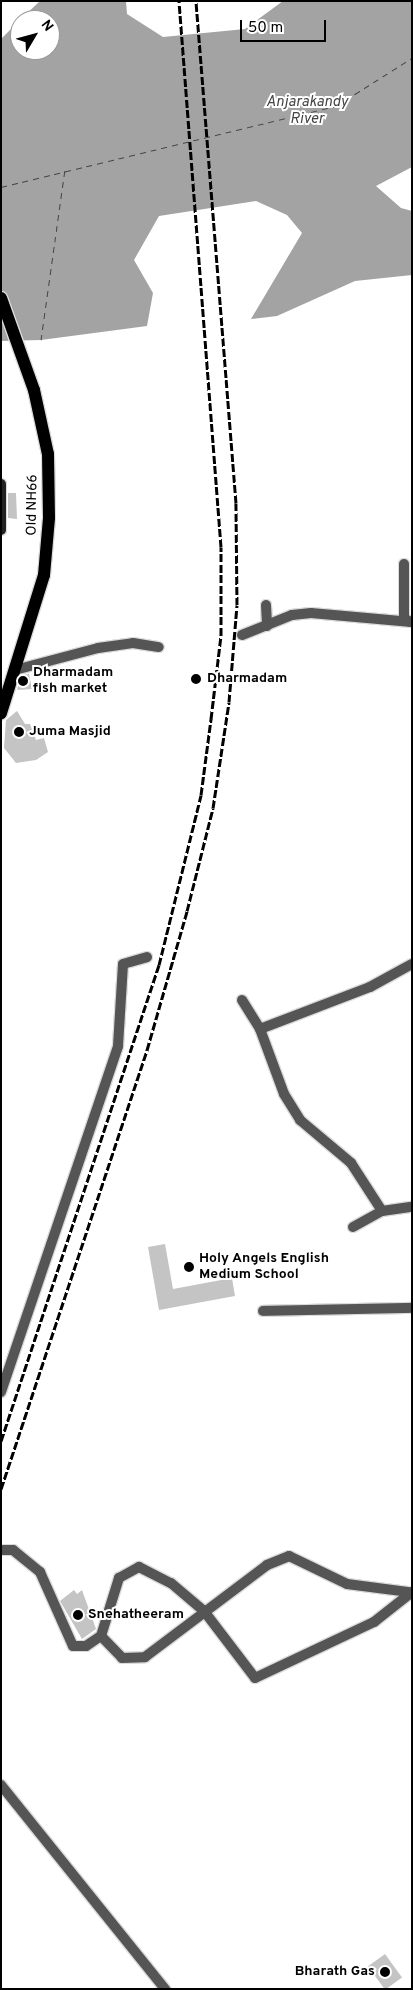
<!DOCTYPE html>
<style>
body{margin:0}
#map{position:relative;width:413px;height:1990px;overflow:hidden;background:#fff;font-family:Overpass,sans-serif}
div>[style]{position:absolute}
.water>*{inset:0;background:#a3a3a3}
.ferry>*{height:1px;margin-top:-0.5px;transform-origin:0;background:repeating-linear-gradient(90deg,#444 0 6px,transparent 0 11px)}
.building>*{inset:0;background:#c4c4c4;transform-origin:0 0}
.roads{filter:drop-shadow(1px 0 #dbdbdb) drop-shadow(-1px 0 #dbdbdb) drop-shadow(0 1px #dbdbdb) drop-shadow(0 -1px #dbdbdb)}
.street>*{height:10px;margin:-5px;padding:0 5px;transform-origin:5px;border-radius:5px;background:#555}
.secondary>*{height:10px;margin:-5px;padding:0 5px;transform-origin:5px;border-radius:5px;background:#222}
.primary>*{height:12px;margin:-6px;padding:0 6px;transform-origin:6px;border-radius:6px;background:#000}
.rail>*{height:3px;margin-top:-1.5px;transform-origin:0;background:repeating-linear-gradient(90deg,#000 0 8px,transparent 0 10.5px)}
.dots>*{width:14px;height:14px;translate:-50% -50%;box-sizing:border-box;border:2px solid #fff;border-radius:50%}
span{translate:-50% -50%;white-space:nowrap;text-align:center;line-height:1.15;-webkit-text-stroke:4px #fff;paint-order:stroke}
.street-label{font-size:14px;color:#000}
.poi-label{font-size:14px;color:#000;font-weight:700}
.left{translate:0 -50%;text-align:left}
.right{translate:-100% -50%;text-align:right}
.water-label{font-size:15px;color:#444;font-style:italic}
.frame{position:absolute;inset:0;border:2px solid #000;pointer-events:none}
.north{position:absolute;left:10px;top:10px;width:50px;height:50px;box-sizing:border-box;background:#fff;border:1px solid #999;border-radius:50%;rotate:53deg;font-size:14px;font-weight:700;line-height:20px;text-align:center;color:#000}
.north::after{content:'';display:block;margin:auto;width:18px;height:22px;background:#000;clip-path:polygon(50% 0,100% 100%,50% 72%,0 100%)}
.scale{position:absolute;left:240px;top:20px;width:86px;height:22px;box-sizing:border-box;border:2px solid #000;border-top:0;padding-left:6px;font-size:15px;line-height:18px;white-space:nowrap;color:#000;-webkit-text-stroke:4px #fff;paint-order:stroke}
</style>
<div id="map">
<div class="water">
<i style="clip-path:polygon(40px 1px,126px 1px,127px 14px,163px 37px,245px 29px,283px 1px,412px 1px,412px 167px,376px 186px,401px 208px,412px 211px,412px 275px,355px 281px,277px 316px,251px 319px,302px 233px,287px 215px,256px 201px,159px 216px,134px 260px,153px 293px,147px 326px,41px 340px,1px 341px,1px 39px,20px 20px,20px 50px,50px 50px,50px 20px,20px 20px)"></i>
</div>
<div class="ferry">
<i style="left:1px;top:187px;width:345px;rotate:-13.6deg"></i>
<i style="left:336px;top:106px;width:90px;rotate:-32.3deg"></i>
<i style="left:41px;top:340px;width:172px;rotate:-82deg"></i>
</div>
<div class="building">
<i style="clip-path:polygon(8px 493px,16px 493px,17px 519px,8px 518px)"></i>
<i style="clip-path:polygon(29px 674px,32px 689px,17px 690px,21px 675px)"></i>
<i style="clip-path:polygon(17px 711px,25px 724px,30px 724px,36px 740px,44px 738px,48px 752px,36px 760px,16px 763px,4px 748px,6px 720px)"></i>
<i style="clip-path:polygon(165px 1244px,173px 1289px,232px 1278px,235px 1296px,159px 1310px,148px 1247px)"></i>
<i style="clip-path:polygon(74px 1590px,77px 1594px,82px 1590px,96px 1629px,82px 1639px,60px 1601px)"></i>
<i style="left:385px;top:1954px;width:29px;height:21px;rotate:54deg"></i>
</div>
<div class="roads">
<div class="street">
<i style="left:404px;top:564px;width:54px;rotate:90deg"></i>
<i style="left:404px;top:618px;width:7px;rotate:34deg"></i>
<i style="left:266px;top:605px;width:21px;rotate:87deg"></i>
<i style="left:242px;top:635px;width:54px;rotate:-21.8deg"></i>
<i style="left:292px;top:615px;width:19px;rotate:-6deg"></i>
<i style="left:311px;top:613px;width:101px;rotate:5.1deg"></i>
<i style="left:15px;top:670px;width:86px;rotate:-14.8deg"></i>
<i style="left:98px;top:648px;width:35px;rotate:-8deg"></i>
<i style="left:133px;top:643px;width:26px;rotate:9deg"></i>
<i style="left:242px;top:1000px;width:34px;rotate:58deg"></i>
<i style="left:260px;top:1029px;width:69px;rotate:69.7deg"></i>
<i style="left:284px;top:1094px;width:31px;rotate:58deg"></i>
<i style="left:300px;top:1120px;width:67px;rotate:40.1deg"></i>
<i style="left:351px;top:1163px;width:57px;rotate:57.1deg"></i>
<i style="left:382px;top:1211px;width:30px;rotate:-8deg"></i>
<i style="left:260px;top:1029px;width:118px;rotate:-20.9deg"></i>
<i style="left:370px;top:987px;width:48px;rotate:-28.7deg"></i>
<i style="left:353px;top:1227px;width:33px;rotate:-29deg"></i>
<i style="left:263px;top:1311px;width:149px;rotate:-1.2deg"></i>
<i style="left:1px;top:1392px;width:365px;rotate:-71.3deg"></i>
<i style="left:118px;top:1046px;width:82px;rotate:-86.5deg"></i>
<i style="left:123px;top:964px;width:25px;rotate:-16deg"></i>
<i style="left:1px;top:1550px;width:12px"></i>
<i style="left:13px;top:1550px;width:35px;rotate:39deg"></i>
<i style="left:40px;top:1572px;width:81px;rotate:66deg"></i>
<i style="left:73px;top:1646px;width:13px"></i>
<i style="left:86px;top:1646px;width:18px;rotate:-34deg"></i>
<i style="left:101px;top:1636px;width:61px;rotate:-72.8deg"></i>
<i style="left:119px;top:1578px;width:23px;rotate:-29deg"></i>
<i style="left:139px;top:1567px;width:36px;rotate:27deg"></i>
<i style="left:171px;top:1583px;width:43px;rotate:40.3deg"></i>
<i style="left:204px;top:1611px;width:84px;rotate:52.7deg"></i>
<i style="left:255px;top:1678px;width:132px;rotate:-25.2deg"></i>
<i style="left:374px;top:1622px;width:48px;rotate:-38.3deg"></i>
<i style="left:101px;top:1636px;width:30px;rotate:46deg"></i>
<i style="left:122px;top:1658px;width:23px;rotate:-2deg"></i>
<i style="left:145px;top:1657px;width:153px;rotate:-37deg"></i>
<i style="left:267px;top:1565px;width:24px;rotate:-22deg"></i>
<i style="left:289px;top:1556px;width:64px;rotate:25.8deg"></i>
<i style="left:347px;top:1584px;width:63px;rotate:7.4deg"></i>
<i style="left:1px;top:1785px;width:262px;rotate:51.2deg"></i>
</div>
<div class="secondary">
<i style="left:1px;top:484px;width:46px;rotate:90deg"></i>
</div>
<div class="primary">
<i style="left:1px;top:298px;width:98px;rotate:70.3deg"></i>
<i style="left:34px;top:390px;width:66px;rotate:77.7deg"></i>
<i style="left:48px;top:454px;width:64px;rotate:89.1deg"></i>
<i style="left:49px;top:518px;width:57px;rotate:95deg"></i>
<i style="left:44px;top:575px;width:145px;rotate:107.3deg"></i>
</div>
</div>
<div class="rail">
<i style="left:1px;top:1441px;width:502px;rotate:-71.64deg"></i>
<i style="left:159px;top:965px;width:175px;rotate:-76.1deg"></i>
<i style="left:201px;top:795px;width:77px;rotate:-82.5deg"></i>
<i style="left:211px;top:719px;width:85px;rotate:-83.2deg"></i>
<i style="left:221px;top:635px;width:88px;rotate:-90deg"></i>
<i style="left:221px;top:547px;width:548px;rotate:-94.4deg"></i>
<i style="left:1px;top:1489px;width:463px;rotate:-71.6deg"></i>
<i style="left:147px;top:1050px;width:145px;rotate:-73.9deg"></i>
<i style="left:187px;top:911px;width:106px;rotate:-75.8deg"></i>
<i style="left:213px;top:808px;width:107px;rotate:-81.4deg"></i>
<i style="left:229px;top:702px;width:97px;rotate:-85.3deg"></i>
<i style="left:237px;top:605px;width:102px;rotate:-90.6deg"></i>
<i style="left:236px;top:503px;width:504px;rotate:-94.56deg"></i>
</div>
<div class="dots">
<i style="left:196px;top:679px;background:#000"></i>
<i style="left:23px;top:681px;background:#000"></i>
<i style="left:19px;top:732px;background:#000"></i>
<i style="left:189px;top:1267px;background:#000"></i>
<i style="left:78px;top:1615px;background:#000"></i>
<i style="left:385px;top:1972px;background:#000"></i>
</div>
<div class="street-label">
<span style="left:33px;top:505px;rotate:-89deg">Old NH66</span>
</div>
<div class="poi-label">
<span class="left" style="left:33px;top:681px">Dharmadam<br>fish market</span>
<span class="left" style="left:207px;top:679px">Dharmadam</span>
<span class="left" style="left:29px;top:732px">Juma Masjid</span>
<span class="left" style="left:199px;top:1267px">Holy Angels English<br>Medium School</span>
<span class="left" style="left:88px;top:1615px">Snehatheeram</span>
<span class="right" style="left:375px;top:1972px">Bharath Gas</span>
</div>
<div class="water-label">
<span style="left:307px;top:111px">Anjarakandy<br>River</span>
</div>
<div class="frame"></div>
<div class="north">N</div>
<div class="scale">50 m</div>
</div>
